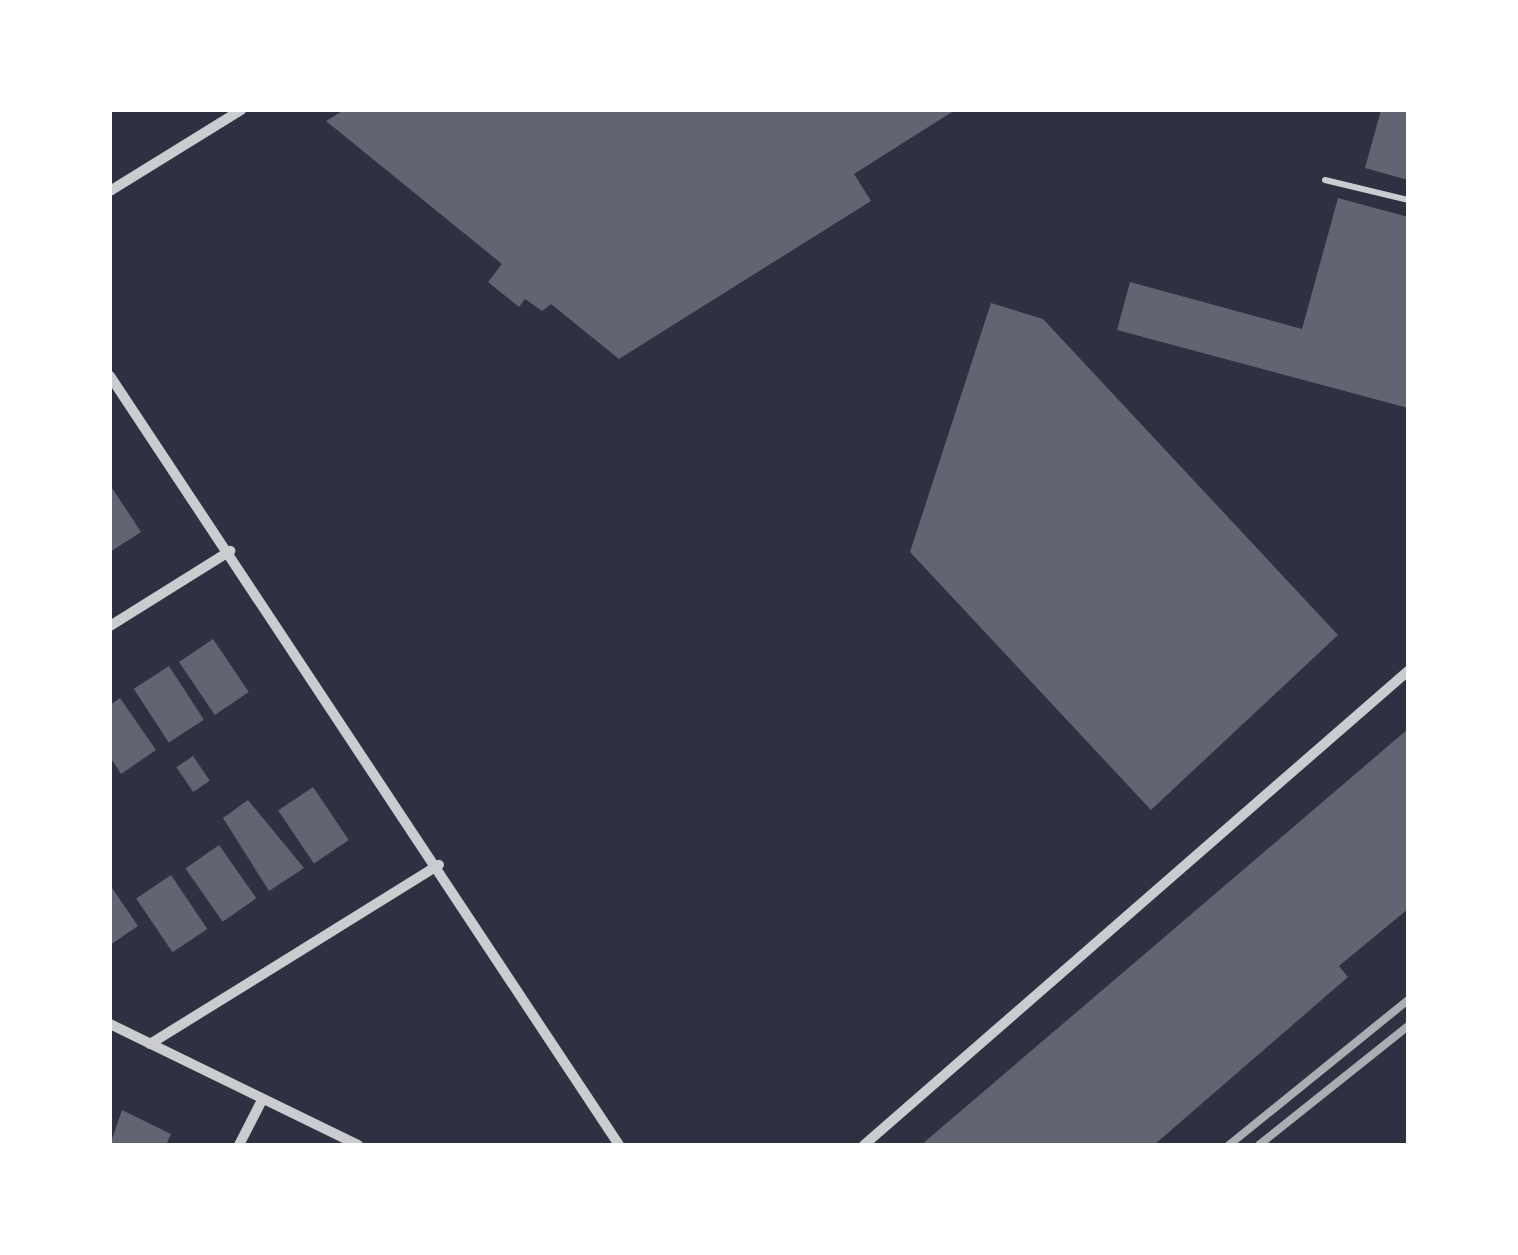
<!DOCTYPE html>
<style>
body{margin:0}
#map{position:relative;width:1518px;height:1255px;overflow:hidden;background:#2d3142;font-family:"Alegreya Sans",sans-serif}
div>[style]{position:absolute}
.building>*{inset:0;background:#626471;transform-origin:0 0}
.service>*{height:6px;margin:-3px;padding:0 3px;transform-origin:3px;border-radius:3px;background:#caccd0}
.minor>*{height:10px;margin:-5px;padding:0 5px;transform-origin:5px;border-radius:5px;background:#caccd0}
.rail>*{height:8px;margin:-4px;padding:0 4px;transform-origin:4px;border-radius:4px;background:#abadb3}
span{translate:-50% -50%;white-space:nowrap;text-align:center;line-height:1.15;-webkit-text-stroke:9px #fff;paint-order:stroke}
.frame{position:absolute;inset:0;border:112px solid #fff;pointer-events:none}
</style>
<div id="map">
<div class="building">
<i style="clip-path:polygon(344px 110px,955px 110px,854px 174px,871px 201px,619px 359px,551px 304px,542px 311px,525px 299px,519px 307px,488px 282px,502px 264px,326px 121px)"></i>
<i style="clip-path:polygon(1381px 110px,1408px 110px,1408px 180px,1365px 168px)"></i>
<i style="clip-path:polygon(1338px 198px,1408px 217px,1408px 408px,1117px 330px,1130px 282px,1302px 329px)"></i>
<i style="clip-path:polygon(991px 303px,1043px 319px,1338px 635px,1151px 810px,910px 552px)"></i>
<i style="clip-path:polygon(110px 485px,141px 532px,110px 552px)"></i>
<i style="left:213px;top:639px;width:64px;height:41px;rotate:56deg"></i>
<i style="left:169px;top:666px;width:64px;height:42px;rotate:57deg"></i>
<i style="clip-path:polygon(120px 698px,156px 750px,121px 774px,110px 757px,110px 705px)"></i>
<i style="clip-path:polygon(1408px 729px,1408px 909px,1339px 966px,1348px 977px,1154px 1145px,921px 1145px)"></i>
<i style="left:193px;top:756px;width:30px;height:20px;rotate:56deg"></i>
<i style="left:313px;top:787px;width:64px;height:42px;rotate:56deg"></i>
<i style="clip-path:polygon(248px 800px,304px 868px,269px 891px,223px 818px)"></i>
<i style="left:219px;top:845px;width:65px;height:41px;rotate:55deg"></i>
<i style="left:171px;top:875px;width:65px;height:42px;rotate:56deg"></i>
<i style="clip-path:polygon(110px 885px,138px 926px,110px 945px)"></i>
<i style="clip-path:polygon(122px 1110px,171px 1134px,166px 1145px,110px 1145px)"></i>
</div>
<div class="service">
<i style="left:1325px;top:180px;width:85px;rotate:13.5deg"></i>
</div>
<div class="minor">
<i style="left:110px;top:191px;width:154px;rotate:-31.7deg"></i>
<i style="left:110px;top:376px;width:922px;rotate:56.5deg"></i>
<i style="left:110px;top:626px;width:142px;rotate:-32deg"></i>
<i style="left:110px;top:1024px;width:276px;rotate:26deg"></i>
<i style="left:150px;top:1044px;width:340px;rotate:-31.8deg"></i>
<i style="left:239px;top:1145px;width:51px;rotate:-62.9deg"></i>
<i style="left:864px;top:1145px;width:722px;rotate:-41.07deg"></i>
</div>
<div class="rail">
<i style="left:1229px;top:1145px;width:230px;rotate:-39deg"></i>
<i style="left:1259px;top:1145px;width:191px;rotate:-38.6deg"></i>
</div>
<div class="frame"></div>
</div>
